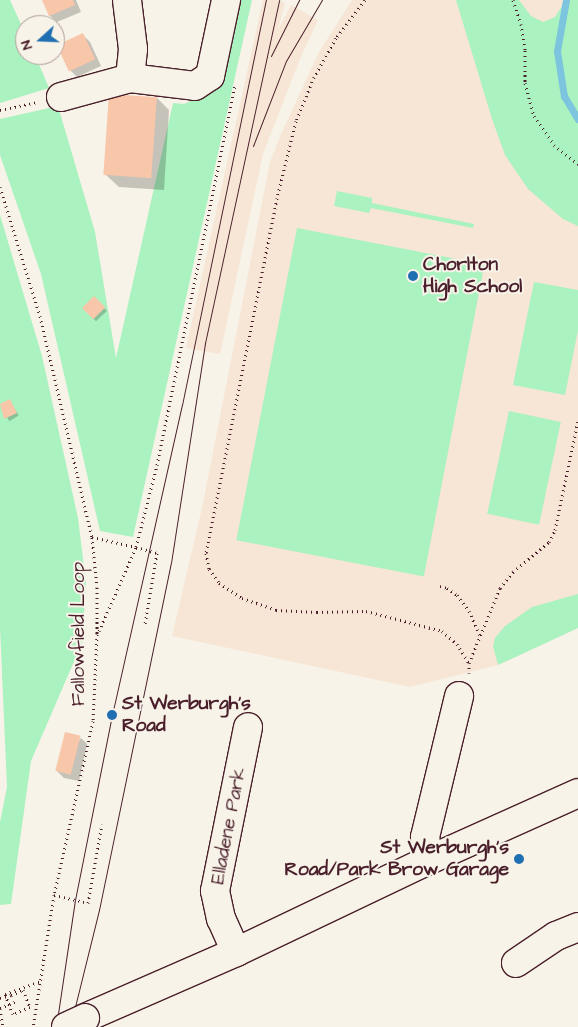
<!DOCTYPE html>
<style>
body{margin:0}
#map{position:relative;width:578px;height:1027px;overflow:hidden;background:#f7f3e8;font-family:"Architects Daughter",sans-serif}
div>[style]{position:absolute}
.built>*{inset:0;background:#f7e6d5}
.green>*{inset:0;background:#aaf2bf;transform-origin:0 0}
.shadow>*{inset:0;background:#0003;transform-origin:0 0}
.stream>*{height:7px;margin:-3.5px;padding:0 3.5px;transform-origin:3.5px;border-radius:3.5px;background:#7dc4de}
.building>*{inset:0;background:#f8c6a8;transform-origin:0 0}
.path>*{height:3px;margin-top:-1.5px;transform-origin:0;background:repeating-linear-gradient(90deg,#4a1f2b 0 1px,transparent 0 5px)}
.roads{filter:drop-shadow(1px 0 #4a1f2b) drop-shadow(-1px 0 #4a1f2b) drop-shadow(0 1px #4a1f2b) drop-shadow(0 -1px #4a1f2b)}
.minor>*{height:28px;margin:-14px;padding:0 14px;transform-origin:14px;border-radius:14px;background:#f7f3e8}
.tram>*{height:1px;margin:-0.5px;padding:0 0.5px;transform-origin:0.5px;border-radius:0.5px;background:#4a1f2b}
.path-bridge>*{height:3px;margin-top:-1.5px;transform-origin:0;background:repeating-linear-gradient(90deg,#4a1f2b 0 1px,transparent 0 5px)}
.bridges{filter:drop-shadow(1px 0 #4a1f2b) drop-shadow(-1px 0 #4a1f2b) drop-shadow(0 1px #4a1f2b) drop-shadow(0 -1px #4a1f2b)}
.minor-bridge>*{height:28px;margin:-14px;padding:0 14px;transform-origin:14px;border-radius:14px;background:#f7f3e8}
.dots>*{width:14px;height:14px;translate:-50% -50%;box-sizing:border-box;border:2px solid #f7f3e8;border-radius:50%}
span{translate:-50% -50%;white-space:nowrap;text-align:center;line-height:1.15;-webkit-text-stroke:4px #f7f3e8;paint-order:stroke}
.poi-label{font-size:19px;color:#4a1f2b;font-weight:700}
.left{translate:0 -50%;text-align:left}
.right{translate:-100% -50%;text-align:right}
.street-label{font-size:19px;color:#4a1f2b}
.north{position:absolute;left:15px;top:15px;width:50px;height:50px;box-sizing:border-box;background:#f7f3e8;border:1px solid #b29e9c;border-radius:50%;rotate:250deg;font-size:14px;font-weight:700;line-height:20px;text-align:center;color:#4a1f2b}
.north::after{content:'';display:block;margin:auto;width:18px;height:22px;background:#1f6fb2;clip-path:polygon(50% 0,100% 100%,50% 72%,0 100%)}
</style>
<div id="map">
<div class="built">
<i style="clip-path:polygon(263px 0,278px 0,285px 3px,278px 30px,291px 5px,318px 20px,300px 59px,263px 154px,220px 354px,186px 348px)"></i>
<i style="clip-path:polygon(352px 0,578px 0,578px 628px,498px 665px,410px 687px,172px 636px,202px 508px,270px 162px,281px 134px,319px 52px)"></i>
</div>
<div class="green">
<i style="clip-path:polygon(0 0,10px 0,25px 33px,25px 55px,35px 55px,49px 88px,0 103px)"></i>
<i style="clip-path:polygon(237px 0,252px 0,133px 537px,100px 531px,41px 274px,0 155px,0 119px,58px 106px,95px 232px,116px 358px,173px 103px,184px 104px,205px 95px)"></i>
<i style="clip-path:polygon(456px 0,519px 0,531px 16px,543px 22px,555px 17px,566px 0,578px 0,578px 226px,563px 219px,528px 189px,505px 155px,492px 119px)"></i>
<i style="clip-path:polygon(337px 191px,372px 198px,372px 203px,474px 224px,473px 228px,371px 208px,369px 213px,334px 206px)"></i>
<i style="clip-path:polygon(0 215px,42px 356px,78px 518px,86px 583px,82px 643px,31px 761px,11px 904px,0 905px,0 822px,7px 787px,0 627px)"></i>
<i style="left:297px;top:228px;width:191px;height:318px;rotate:11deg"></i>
<i style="clip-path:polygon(534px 282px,578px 290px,578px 330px,565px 395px,513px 385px)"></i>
<i style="left:509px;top:411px;width:53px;height:105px;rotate:12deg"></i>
<i style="clip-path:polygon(578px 594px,578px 628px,498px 665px,493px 646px,495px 638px,505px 626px,532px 607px)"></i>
</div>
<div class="shadow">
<i style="clip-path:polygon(43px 0,76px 0,81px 12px,57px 22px,50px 16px)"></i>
<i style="clip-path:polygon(83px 35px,90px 42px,101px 66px,77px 77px,70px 70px)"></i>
<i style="clip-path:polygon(157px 98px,169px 110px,164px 190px,119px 187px,106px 175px)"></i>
<i style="left:94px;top:297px;width:19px;height:15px;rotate:47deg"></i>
<i style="left:10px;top:401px;width:17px;height:11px;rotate:59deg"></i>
<i style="clip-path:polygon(81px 738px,87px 744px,79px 781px,64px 778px,57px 771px)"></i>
</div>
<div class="stream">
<i style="left:566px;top:0;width:52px;rotate:100deg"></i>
<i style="left:557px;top:51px;width:46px;rotate:81.2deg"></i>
<i style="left:564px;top:96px;width:27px;rotate:59deg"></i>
</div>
<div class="building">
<i style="clip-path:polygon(42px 0,73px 0,75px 5px,49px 16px)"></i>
<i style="left:83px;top:33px;width:29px;height:29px;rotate:65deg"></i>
<i style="left:109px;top:94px;width:48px;height:81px;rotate:4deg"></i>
<i style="left:94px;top:296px;width:16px;height:17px;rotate:45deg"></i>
<i style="clip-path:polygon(10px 399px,17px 413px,4px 419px,0 404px)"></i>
<i style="left:65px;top:732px;width:16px;height:40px;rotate:14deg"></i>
</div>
<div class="path">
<i style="left:365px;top:0;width:48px;rotate:127.3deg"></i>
<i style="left:336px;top:38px;width:45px;rotate:119.4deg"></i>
<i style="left:314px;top:77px;width:48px;rotate:112.2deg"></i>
<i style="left:296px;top:121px;width:79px;rotate:103.9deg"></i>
<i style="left:277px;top:198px;width:362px;rotate:101.3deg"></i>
<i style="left:206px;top:553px;width:16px;rotate:79deg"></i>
<i style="left:209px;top:569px;width:17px;rotate:54deg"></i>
<i style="left:219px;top:583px;width:27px;rotate:33deg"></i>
<i style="left:242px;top:598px;width:36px;rotate:19deg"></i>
<i style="left:276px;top:610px;width:41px;rotate:2.8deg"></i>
<i style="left:317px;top:612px;width:49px;rotate:-1.2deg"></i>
<i style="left:366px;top:611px;width:79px;rotate:14.7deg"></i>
<i style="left:442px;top:631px;width:20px;rotate:41deg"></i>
<i style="left:457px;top:644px;width:22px;rotate:58deg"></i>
<i style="left:513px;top:0;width:25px;rotate:72deg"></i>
<i style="left:521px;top:24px;width:26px;rotate:81deg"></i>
<i style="left:525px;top:50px;width:33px;rotate:90deg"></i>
<i style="left:525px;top:83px;width:34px;rotate:75deg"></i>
<i style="left:534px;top:116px;width:35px;rotate:55deg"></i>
<i style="left:554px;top:145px;width:31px;rotate:38deg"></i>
<i style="left:0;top:110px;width:39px;rotate:-12deg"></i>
<i style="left:0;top:187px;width:135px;rotate:72.8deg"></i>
<i style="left:40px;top:316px;width:227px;rotate:76.8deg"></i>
<i style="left:92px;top:537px;width:50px;rotate:84.3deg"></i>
<i style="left:97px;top:587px;width:47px;rotate:90deg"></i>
<i style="left:97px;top:634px;width:87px;rotate:92.6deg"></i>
<i style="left:93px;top:721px;width:178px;rotate:102.6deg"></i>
<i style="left:54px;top:895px;width:134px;rotate:99deg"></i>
<i style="left:92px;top:537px;width:45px;rotate:12.8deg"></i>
<i style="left:136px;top:547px;width:85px;rotate:-75.6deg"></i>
<i style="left:157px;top:465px;width:388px;rotate:-78.4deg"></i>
<i style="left:440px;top:586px;width:7px;rotate:16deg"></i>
<i style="left:447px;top:588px;width:12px;rotate:35deg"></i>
<i style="left:457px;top:595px;width:20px;rotate:53deg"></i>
<i style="left:469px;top:611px;width:27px;rotate:66deg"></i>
<i style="left:99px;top:631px;width:92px;rotate:-66.2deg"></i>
<i style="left:136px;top:547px;width:22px;rotate:16deg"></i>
<i style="left:157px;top:553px;width:72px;rotate:99.6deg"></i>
<i style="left:469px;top:673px;width:10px;rotate:-90deg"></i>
<i style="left:469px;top:663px;width:81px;rotate:-67.5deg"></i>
<i style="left:500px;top:588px;width:21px;rotate:-51deg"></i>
<i style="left:513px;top:572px;width:47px;rotate:-39.8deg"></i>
<i style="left:549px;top:542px;width:13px;rotate:-63deg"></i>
<i style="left:555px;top:530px;width:111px;rotate:-78.1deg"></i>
<i style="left:54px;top:895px;width:35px;rotate:13deg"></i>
<i style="left:88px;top:903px;width:80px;rotate:-80deg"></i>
<i style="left:11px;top:995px;width:13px;rotate:-23deg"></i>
<i style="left:23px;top:990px;width:18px;rotate:68deg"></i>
<i style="left:30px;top:1007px;width:18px;rotate:158deg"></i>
<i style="left:13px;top:1014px;width:22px;rotate:-112deg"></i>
<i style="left:5px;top:994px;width:37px;rotate:-20deg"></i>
<i style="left:0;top:1009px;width:18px;rotate:81deg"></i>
</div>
<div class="roads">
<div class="minor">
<i style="left:130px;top:78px;width:65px;rotate:7deg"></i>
<i style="left:195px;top:86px;width:18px;rotate:-34deg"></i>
<i style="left:210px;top:76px;width:78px;rotate:-78.1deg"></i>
<i style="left:61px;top:97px;width:72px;rotate:-15.4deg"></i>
<i style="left:130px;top:78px;width:29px;rotate:-84deg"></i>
<i style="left:133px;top:49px;width:49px;rotate:-97deg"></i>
<i style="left:429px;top:860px;width:23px;rotate:-100deg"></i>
<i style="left:425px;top:837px;width:145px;rotate:-76.4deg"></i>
<i style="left:236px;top:952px;width:36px;rotate:-114deg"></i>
<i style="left:221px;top:919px;width:29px;rotate:-102deg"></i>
<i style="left:215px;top:891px;width:167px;rotate:-78.6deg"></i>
<i style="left:516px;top:963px;width:48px;rotate:-34deg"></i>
<i style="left:556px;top:936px;width:24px;rotate:-22deg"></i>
<i style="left:85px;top:1018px;width:165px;rotate:-23.6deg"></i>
<i style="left:236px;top:952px;width:214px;rotate:-25.5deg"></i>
<i style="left:429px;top:860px;width:163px;rotate:-24.2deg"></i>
</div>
</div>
<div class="tram">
<i style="left:271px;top:56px;width:63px;rotate:-63.4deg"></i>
<i style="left:253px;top:146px;width:91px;rotate:-68.8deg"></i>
<i style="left:286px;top:61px;width:71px;rotate:-59.5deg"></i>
<i style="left:56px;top:1027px;width:128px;rotate:-81.5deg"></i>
<i style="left:75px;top:900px;width:189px;rotate:-78.7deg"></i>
<i style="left:112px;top:715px;width:318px;rotate:-77.3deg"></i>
<i style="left:182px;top:405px;width:414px;rotate:-78.3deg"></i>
<i style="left:70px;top:1027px;width:121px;rotate:-76.1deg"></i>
<i style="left:99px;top:910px;width:354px;rotate:-78.3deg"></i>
<i style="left:171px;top:563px;width:223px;rotate:-81.2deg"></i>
<i style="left:205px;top:343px;width:351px;rotate:-77.8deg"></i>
</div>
<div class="path-bridge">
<i style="left:0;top:998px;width:11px;rotate:-15deg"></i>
<i style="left:0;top:1008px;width:18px;rotate:-22deg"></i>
</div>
<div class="bridges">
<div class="minor-bridge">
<i style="left:66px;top:1027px;width:21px;rotate:-25deg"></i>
</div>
</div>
<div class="dots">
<i style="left:413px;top:276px;background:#1f6fb2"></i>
<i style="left:112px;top:715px;background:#1f6fb2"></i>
<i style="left:519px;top:859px;background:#1f6fb2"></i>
</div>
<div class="poi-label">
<span class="left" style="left:423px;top:276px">Chorlton<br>High School</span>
<span class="left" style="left:122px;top:715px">St Werburgh's<br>Road</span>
<span class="right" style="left:509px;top:859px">St Werburgh's<br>Road/Park Brow Garage</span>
</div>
<div class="street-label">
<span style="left:79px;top:634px;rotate:-90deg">Fallowfield Loop</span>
<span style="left:229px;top:826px;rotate:-79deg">Elladene Park</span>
</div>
<div class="north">N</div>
</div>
